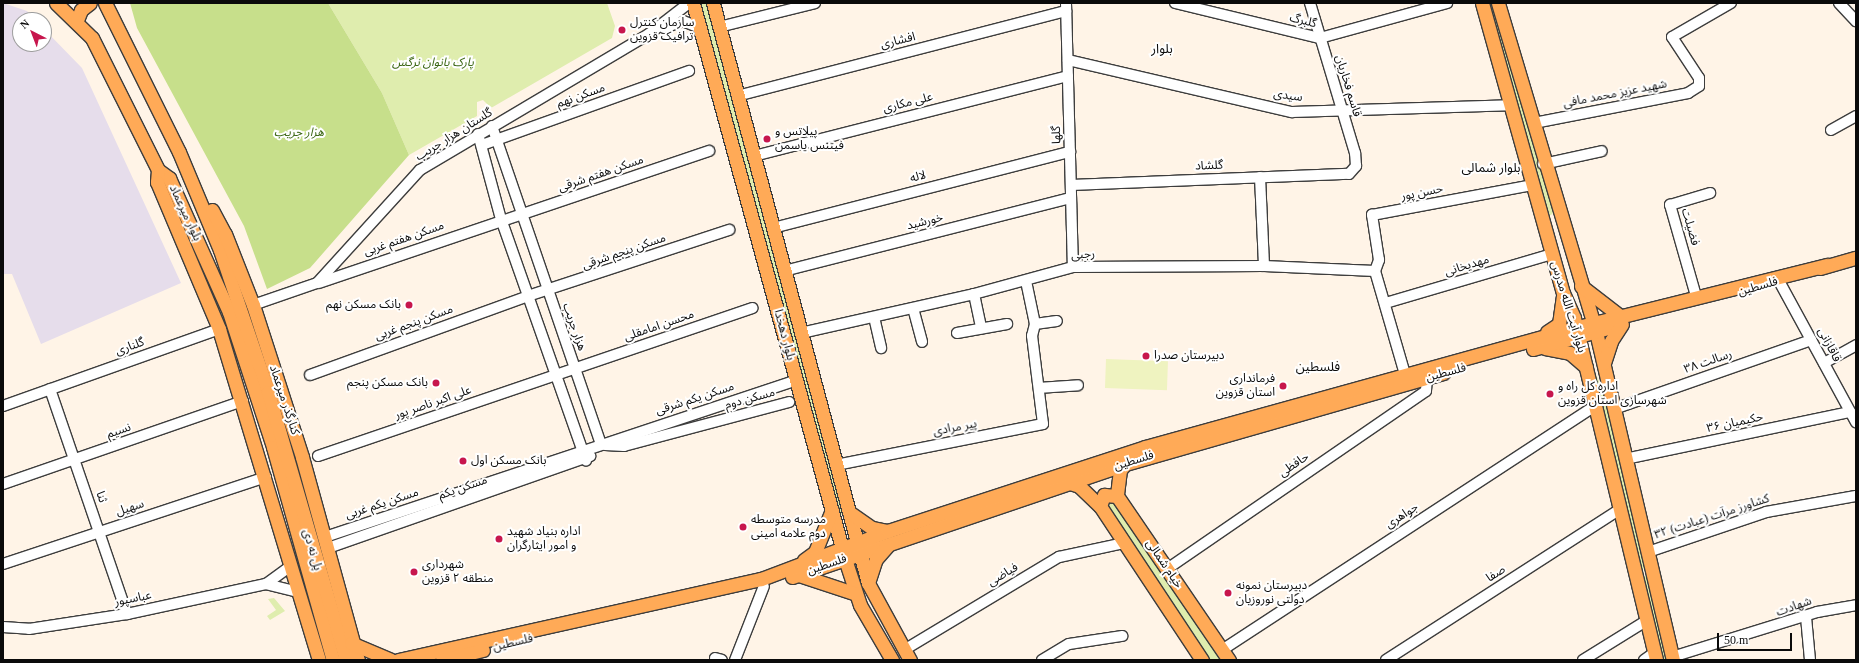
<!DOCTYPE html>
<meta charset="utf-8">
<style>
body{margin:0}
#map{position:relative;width:1859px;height:663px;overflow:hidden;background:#fff4e7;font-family:"Times New Roman","Noto Sans Arabic",serif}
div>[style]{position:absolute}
.industrial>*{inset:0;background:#e6ddeb}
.green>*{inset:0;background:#dfedae}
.forest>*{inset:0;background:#c7df8b}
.pitch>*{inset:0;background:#eff3c0;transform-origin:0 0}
.roads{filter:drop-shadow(1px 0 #3d3d3d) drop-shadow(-1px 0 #3d3d3d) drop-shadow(0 1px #3d3d3d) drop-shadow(0 -1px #3d3d3d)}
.minor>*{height:10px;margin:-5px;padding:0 5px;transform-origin:5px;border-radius:5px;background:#fff}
.major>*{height:13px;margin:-6.5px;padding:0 6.5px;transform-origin:6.5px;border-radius:6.5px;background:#ffaa57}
.dots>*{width:11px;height:11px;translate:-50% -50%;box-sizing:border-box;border:2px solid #fff;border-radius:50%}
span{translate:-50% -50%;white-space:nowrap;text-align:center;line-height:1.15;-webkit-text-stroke:4px #fff;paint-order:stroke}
.street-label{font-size:12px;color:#0a0a0a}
.poi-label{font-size:12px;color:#0a0a0a}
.left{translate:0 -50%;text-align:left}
.right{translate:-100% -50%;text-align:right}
.park-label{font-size:12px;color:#3c6715;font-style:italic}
.neighbourhood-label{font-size:13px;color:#0a0a0a}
.frame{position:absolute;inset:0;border:4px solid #0a0a0a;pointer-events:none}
.north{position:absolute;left:12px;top:12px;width:40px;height:40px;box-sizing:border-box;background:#fff;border:1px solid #9d9d9d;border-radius:50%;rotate:318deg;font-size:11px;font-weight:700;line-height:16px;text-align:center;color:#0a0a0a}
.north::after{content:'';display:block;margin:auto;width:14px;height:18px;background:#c7164d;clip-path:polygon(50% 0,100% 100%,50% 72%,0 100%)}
.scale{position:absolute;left:1717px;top:633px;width:75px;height:18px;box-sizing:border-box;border:2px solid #0a0a0a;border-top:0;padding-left:5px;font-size:12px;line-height:14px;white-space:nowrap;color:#0a0a0a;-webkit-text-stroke:3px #fff;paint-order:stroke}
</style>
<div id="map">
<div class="industrial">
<i style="clip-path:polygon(3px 3px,27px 11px,35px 20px,20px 20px,20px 44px,44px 44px,44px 29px,82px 68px,181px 283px,41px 344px,12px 274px,3px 274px)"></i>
</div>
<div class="green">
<i style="clip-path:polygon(328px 3px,607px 3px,615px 26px,612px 38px,491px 108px,483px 100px,477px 102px,477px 116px,409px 155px,382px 93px)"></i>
<i style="clip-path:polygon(693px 3px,713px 3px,845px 512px,841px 515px,838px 514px)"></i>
<i style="clip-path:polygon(1482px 3px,1498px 3px,1554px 212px,1551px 215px,1547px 215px)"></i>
<i style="clip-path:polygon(1593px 367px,1618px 428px,1651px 565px,1643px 569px,1634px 567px)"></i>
<i style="clip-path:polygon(1109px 493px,1229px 660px,1202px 660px,1099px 500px)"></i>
<i style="clip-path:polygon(1645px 576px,1654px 577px,1673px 660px,1656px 660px,1637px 580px)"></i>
<i style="clip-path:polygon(274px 598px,285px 611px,270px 620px,267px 616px,276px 610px,268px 599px)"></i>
</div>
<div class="forest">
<i style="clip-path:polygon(130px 3px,328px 3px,382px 93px,409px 155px,310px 268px,267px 289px,244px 226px,137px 28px)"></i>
</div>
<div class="pitch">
<i style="left:1106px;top:359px;width:62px;height:29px;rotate:2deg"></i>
</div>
<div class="roads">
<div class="minor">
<i style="left:1066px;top:3px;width:264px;rotate:88.5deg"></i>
<i style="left:1175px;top:3px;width:149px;rotate:13.6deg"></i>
<i style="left:1320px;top:38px;width:132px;rotate:-15.4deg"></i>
<i style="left:1839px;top:3px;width:25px;rotate:47deg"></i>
<i style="left:719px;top:27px;width:99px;rotate:-14deg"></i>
<i style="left:664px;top:28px;width:20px;rotate:-20deg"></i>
<i style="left:683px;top:21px;width:18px;rotate:22deg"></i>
<i style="left:1068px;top:60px;width:230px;rotate:13.1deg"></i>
<i style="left:1292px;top:112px;width:218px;rotate:-1.8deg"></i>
<i style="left:737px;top:96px;width:340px;rotate:-14.5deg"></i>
<i style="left:1534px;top:123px;width:157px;rotate:-11deg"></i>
<i style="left:1688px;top:93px;width:13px;rotate:-32deg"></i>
<i style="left:1699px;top:86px;width:8px;rotate:-90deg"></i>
<i style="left:1699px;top:78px;width:49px;rotate:-123.4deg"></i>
<i style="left:1672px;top:37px;width:68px;rotate:-30deg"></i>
<i style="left:492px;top:126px;width:336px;rotate:71.1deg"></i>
<i style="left:1831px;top:130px;width:29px;rotate:-29deg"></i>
<i style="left:478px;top:134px;width:88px;rotate:74.9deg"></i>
<i style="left:501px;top:219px;width:256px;rotate:70.6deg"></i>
<i style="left:482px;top:145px;width:220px;rotate:-19.7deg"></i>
<i style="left:754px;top:156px;width:324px;rotate:-14.3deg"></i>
<i style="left:1543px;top:164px;width:60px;rotate:-12.4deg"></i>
<i style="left:1260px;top:177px;width:89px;rotate:87.4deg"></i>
<i style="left:1071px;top:185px;width:278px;rotate:-2.3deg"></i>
<i style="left:1349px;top:174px;width:11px;rotate:-49deg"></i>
<i style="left:1356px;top:166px;width:13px;rotate:-94deg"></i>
<i style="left:1355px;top:153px;width:157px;rotate:-106.7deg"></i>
<i style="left:773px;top:228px;width:307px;rotate:-14.4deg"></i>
<i style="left:784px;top:271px;width:296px;rotate:-14.3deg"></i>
<i style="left:1375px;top:271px;width:12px;rotate:-70deg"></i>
<i style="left:1379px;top:260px;width:46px;rotate:-98.8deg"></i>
<i style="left:1372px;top:215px;width:164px;rotate:-10.6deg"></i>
<i style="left:1375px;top:271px;width:107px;rotate:73.8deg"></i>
<i style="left:1026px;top:281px;width:44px;rotate:78.2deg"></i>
<i style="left:1035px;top:324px;width:22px;rotate:-8deg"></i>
<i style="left:1779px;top:281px;width:161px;rotate:61.4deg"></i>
<i style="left:319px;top:283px;width:412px;rotate:-18.7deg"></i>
<i style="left:974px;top:294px;width:35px;rotate:78deg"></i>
<i style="left:1696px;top:296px;width:95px;rotate:-105.9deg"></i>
<i style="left:1670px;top:205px;width:42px;rotate:-16.7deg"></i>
<i style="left:1389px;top:302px;width:170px;rotate:-16.4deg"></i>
<i style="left:253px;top:305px;width:68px;rotate:-19deg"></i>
<i style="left:317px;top:283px;width:153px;rotate:-47.7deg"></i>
<i style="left:420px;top:170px;width:266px;rotate:-30.7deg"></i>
<i style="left:649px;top:34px;width:51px;rotate:-37.8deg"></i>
<i style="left:913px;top:308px;width:35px;rotate:75deg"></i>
<i style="left:874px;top:317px;width:32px;rotate:77deg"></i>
<i style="left:801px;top:333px;width:177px;rotate:-12.7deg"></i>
<i style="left:974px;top:294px;width:103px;rotate:-15.3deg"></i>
<i style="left:1073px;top:267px;width:191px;rotate:-0.3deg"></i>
<i style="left:1264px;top:266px;width:111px;rotate:2.6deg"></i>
<i style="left:957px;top:333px;width:51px;rotate:-10.2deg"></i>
<i style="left:1824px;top:363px;width:37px;rotate:-29deg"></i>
<i style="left:310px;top:375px;width:232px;rotate:-19.9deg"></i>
<i style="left:528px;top:296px;width:212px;rotate:-18.2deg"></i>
<i style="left:1039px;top:388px;width:39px;rotate:-4deg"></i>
<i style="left:50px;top:389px;width:238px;rotate:71.1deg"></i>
<i style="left:3px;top:406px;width:229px;rotate:-19.6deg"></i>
<i style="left:1614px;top:409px;width:209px;rotate:-19.3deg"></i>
<i style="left:605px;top:445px;width:19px;rotate:3deg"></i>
<i style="left:624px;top:446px;width:171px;rotate:-14.9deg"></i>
<i style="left:318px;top:456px;width:459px;rotate:-18.8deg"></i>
<i style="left:1625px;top:459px;width:230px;rotate:-11.8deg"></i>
<i style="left:836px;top:465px;width:211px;rotate:-11.2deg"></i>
<i style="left:1043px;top:424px;width:89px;rotate:-97.1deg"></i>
<i style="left:1032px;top:336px;width:12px;rotate:-76deg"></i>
<i style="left:3px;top:484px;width:254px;rotate:-19.1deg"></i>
<i style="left:325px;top:537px;width:496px;rotate:-18.4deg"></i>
<i style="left:328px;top:548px;width:278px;rotate:-19.3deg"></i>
<i style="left:1648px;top:552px;width:125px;rotate:-18.7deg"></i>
<i style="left:1766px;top:512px;width:91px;rotate:-10.1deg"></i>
<i style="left:3px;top:564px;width:277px;rotate:-18.3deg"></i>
<i style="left:1167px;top:569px;width:314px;rotate:-34.5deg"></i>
<i style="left:1426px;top:391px;width:13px;rotate:-86deg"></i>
<i style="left:266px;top:584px;width:33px;rotate:14deg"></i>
<i style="left:1806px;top:617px;width:43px;rotate:84.7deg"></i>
<i style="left:3px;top:627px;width:26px;rotate:4deg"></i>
<i style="left:29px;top:629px;width:99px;rotate:-8.7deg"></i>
<i style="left:127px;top:614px;width:142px;rotate:-12.2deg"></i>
<i style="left:266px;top:584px;width:31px;rotate:-36deg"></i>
<i style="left:904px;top:650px;width:181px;rotate:-31deg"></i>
<i style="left:1059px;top:557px;width:66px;rotate:-12.2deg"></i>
<i style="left:1222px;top:650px;width:447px;rotate:-33.2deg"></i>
<i style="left:1672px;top:657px;width:152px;rotate:-17.2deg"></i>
<i style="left:1817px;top:612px;width:40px;rotate:-10deg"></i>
<i style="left:715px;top:658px;width:7px;rotate:16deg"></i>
<i style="left:735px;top:660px;width:79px;rotate:-68.6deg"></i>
<i style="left:1042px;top:660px;width:31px;rotate:-31deg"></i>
<i style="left:1069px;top:644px;width:54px;rotate:-8.6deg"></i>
<i style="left:1386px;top:660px;width:278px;rotate:-32.8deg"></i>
<i style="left:1583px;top:660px;width:74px;rotate:-31.8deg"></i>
<i style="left:1644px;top:660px;width:12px;rotate:-35deg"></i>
</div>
<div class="major">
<i style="left:56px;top:3px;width:50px;rotate:44.2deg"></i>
<i style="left:92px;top:38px;width:148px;rotate:63.4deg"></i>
<i style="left:158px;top:170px;width:14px;rotate:36deg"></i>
<i style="left:169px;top:178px;width:147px;rotate:65.9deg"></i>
<i style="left:229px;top:312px;width:142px;rotate:71.9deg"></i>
<i style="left:273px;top:447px;width:221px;rotate:74.3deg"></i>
<i style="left:105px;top:3px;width:166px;rotate:63.6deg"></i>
<i style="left:179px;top:152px;width:106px;rotate:67.3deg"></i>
<i style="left:220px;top:250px;width:150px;rotate:71.3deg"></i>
<i style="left:268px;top:392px;width:279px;rotate:73.8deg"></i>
<i style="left:693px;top:3px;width:576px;rotate:74.71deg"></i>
<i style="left:845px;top:559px;width:48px;rotate:71.9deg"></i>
<i style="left:860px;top:605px;width:64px;rotate:59.8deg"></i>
<i style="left:713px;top:3px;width:600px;rotate:75.04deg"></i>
<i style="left:868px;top:583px;width:88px;rotate:61.4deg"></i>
<i style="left:1482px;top:3px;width:301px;rotate:74.4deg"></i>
<i style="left:1563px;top:293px;width:27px;rotate:66deg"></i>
<i style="left:1574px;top:318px;width:352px;rotate:76.5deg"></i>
<i style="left:1498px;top:3px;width:343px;rotate:73.4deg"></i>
<i style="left:1596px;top:332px;width:337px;rotate:76.8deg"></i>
<i style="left:77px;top:20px;width:11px;rotate:-68deg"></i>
<i style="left:81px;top:10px;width:11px;rotate:-38deg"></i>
<i style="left:158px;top:170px;width:12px;rotate:95deg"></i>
<i style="left:157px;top:182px;width:160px;rotate:67.1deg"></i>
<i style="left:219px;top:329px;width:346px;rotate:73.2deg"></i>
<i style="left:212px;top:210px;width:27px;rotate:62deg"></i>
<i style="left:225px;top:234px;width:76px;rotate:68.5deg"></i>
<i style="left:253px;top:305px;width:160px;rotate:72.1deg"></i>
<i style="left:302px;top:457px;width:211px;rotate:74.6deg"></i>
<i style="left:1820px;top:268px;width:37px;rotate:-16deg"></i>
<i style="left:1581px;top:286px;width:49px;rotate:37.6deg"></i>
<i style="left:1547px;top:332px;width:14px;rotate:-34deg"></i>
<i style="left:1559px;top:324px;width:27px;rotate:-82deg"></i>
<i style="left:1545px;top:348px;width:25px;rotate:11deg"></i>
<i style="left:1570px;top:353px;width:21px;rotate:41deg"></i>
<i style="left:1533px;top:349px;width:85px;rotate:-15.7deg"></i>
<i style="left:1604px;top:363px;width:23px;rotate:-72deg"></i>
<i style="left:1611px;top:341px;width:20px;rotate:-57deg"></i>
<i style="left:1125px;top:464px;width:8px;rotate:130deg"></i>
<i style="left:1120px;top:470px;width:26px;rotate:97deg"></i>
<i style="left:1117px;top:496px;width:199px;rotate:55.7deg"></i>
<i style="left:1067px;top:482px;width:13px;rotate:18deg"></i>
<i style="left:1079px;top:486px;width:29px;rotate:44deg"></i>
<i style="left:1100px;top:506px;width:185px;rotate:56.5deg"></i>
<i style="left:1100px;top:506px;width:12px;rotate:-70deg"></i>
<i style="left:1104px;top:495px;width:13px;rotate:4deg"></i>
<i style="left:849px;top:512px;width:28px;rotate:35deg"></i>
<i style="left:872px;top:528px;width:16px;rotate:11deg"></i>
<i style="left:804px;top:560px;width:14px;rotate:-36deg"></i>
<i style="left:815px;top:552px;width:45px;rotate:-68deg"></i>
<i style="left:799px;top:575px;width:60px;rotate:18.4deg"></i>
<i style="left:792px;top:577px;width:348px;rotate:-18.7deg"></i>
<i style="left:1122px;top:465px;width:334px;rotate:-16deg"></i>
<i style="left:868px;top:583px;width:25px;rotate:-72deg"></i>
<i style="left:876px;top:559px;width:18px;rotate:-49deg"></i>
<i style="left:351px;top:643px;width:43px;rotate:23deg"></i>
<i style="left:398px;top:660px;width:372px;rotate:-12.6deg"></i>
<i style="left:761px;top:579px;width:136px;rotate:-20.7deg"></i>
<i style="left:888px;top:531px;width:270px;rotate:-18.1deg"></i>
<i style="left:1145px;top:447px;width:441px;rotate:-15.5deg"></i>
<i style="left:1570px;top:329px;width:265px;rotate:-14deg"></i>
<i style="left:442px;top:660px;width:42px;rotate:-13.7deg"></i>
</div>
</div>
<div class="dots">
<i style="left:622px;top:30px;background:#c7164d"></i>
<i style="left:767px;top:139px;background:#c7164d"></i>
<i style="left:409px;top:305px;background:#c7164d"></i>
<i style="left:1146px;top:356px;background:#c7164d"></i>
<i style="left:436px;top:383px;background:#c7164d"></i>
<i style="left:1283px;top:386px;background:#c7164d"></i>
<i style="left:1550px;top:394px;background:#c7164d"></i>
<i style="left:463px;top:461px;background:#c7164d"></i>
<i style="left:743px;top:527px;background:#c7164d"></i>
<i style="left:499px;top:539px;background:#c7164d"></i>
<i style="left:414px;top:572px;background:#c7164d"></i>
<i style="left:1228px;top:593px;background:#c7164d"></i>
</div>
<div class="street-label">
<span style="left:1303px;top:21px;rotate:14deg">گلبرگ</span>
<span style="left:898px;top:41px;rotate:-14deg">افشاری</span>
<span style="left:1348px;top:86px;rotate:73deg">قاسم فخاریان</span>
<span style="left:1615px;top:94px;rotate:-11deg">شهید عزیز محمد مافی</span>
<span style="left:581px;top:96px;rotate:-20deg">مسکن نهم</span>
<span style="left:1288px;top:96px;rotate:8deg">سیدی</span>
<span style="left:908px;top:103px;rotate:-14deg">علی مکاری</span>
<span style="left:454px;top:135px;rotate:-32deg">گلستان هزار جریب</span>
<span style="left:1057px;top:135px;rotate:-91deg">گلها</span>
<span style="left:1209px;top:166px;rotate:-2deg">گلشاد</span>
<span style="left:601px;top:174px;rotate:-19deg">مسکن هفتم شرقی</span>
<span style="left:918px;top:177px;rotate:-14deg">لاله</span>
<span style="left:1422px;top:193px;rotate:-11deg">حسن پور</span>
<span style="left:185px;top:213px;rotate:65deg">بلوار میرعماد</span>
<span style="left:925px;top:222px;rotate:-14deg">خورشید</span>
<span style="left:1690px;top:227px;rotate:74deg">فضیلت</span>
<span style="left:404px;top:239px;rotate:-19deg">مسکن هفتم غربی</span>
<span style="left:624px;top:252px;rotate:-19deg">مسکن پنجم شرقی</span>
<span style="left:1083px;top:255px;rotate:-4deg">رجبی</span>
<span style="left:1467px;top:266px;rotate:-17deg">مهدیخانی</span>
<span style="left:1758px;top:287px;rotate:-16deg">فلسطین</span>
<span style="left:1568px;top:307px;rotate:73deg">بلوار آیت الله مدرس</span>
<span style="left:414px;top:323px;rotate:-20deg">مسکن پنجم غربی</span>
<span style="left:659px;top:326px;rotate:-19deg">محسن امامقلی</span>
<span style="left:574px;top:327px;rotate:71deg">هزار جریب</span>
<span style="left:784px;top:335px;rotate:75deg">بلوار دهخدا</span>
<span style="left:1829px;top:345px;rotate:62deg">قاقازانی</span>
<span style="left:130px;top:347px;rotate:-20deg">گلناری</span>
<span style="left:1708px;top:362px;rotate:-19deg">۳۸ رسالت</span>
<span style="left:1446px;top:373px;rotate:-15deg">فلسطین</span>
<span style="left:695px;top:399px;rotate:-18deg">مسکن یکم شرقی</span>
<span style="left:750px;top:399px;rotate:-15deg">مسکن دوم</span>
<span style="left:284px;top:400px;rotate:72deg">کنارگذر میرعماد</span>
<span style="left:433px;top:403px;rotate:-19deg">علی اکبر ناصر پور</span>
<span style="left:1735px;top:423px;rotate:-12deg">۳۶ حکیمیان</span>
<span style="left:955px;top:428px;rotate:-11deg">پیر مرادی</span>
<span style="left:119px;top:431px;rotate:-19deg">نسیم</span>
<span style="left:1134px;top:461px;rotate:-17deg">فلسطین</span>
<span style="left:1294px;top:465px;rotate:-34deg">حافظی</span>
<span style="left:463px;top:488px;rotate:-19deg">مسکن یکم</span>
<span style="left:101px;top:497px;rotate:71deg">ثنا</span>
<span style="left:382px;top:504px;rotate:-18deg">مسکن یکم غربی</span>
<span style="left:130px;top:508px;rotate:-18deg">سهیل</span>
<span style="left:1402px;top:516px;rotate:-33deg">جواهری</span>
<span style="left:1712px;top:517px;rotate:-18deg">۳۲ کشاورز مرآت (عبادت)</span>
<span style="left:312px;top:550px;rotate:74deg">پل نه دی</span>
<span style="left:1164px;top:564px;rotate:56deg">خیام شمالی</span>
<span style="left:827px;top:565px;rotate:-19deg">فلسطین</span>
<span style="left:1496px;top:574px;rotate:-33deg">صفا</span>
<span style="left:1003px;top:575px;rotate:-31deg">فیاضی</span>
<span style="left:133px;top:599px;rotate:-11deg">عباسپور</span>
<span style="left:1794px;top:607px;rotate:-20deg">شهادت</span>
<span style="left:513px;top:643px;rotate:-13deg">فلسطین</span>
</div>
<div class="poi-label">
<span class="left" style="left:630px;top:30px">سازمان کنترل<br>ترافیک قزوین</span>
<span class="left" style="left:775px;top:139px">پیلاتس و<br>فیتنس یاسمن</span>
<span class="right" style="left:401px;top:305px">بانک مسکن نهم</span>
<span class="left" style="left:1154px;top:356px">دبیرستان صدرا</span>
<span class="right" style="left:1275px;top:386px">فرمانداری<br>استان قزوین</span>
<span class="right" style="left:428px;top:383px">بانک مسکن پنجم</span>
<span class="left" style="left:1558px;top:394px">اداره کل راه و<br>شهرسازی استان قزوین</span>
<span class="left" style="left:471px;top:461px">بانک مسکن اول</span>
<span class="left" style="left:751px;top:527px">مدرسه متوسطه<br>دوم علامه امینی</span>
<span class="left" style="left:507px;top:539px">اداره بنیاد شهید<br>و امور ایثارگران</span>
<span class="left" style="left:422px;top:572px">شهرداری<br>منطقه ۲ قزوین</span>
<span class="left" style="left:1236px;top:593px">دبیرستان نمونه<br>دولتی نوروزیان</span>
</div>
<div class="park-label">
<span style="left:433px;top:63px">پارک بانوان نرگس</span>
<span style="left:299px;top:133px">هزار جریب</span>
</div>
<div class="neighbourhood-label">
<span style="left:1162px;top:49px">بلوار</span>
<span style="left:1491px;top:168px">بلوار شمالی</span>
<span style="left:1318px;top:367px">فلسطین</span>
</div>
<div class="frame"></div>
<div class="north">N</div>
<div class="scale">50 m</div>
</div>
